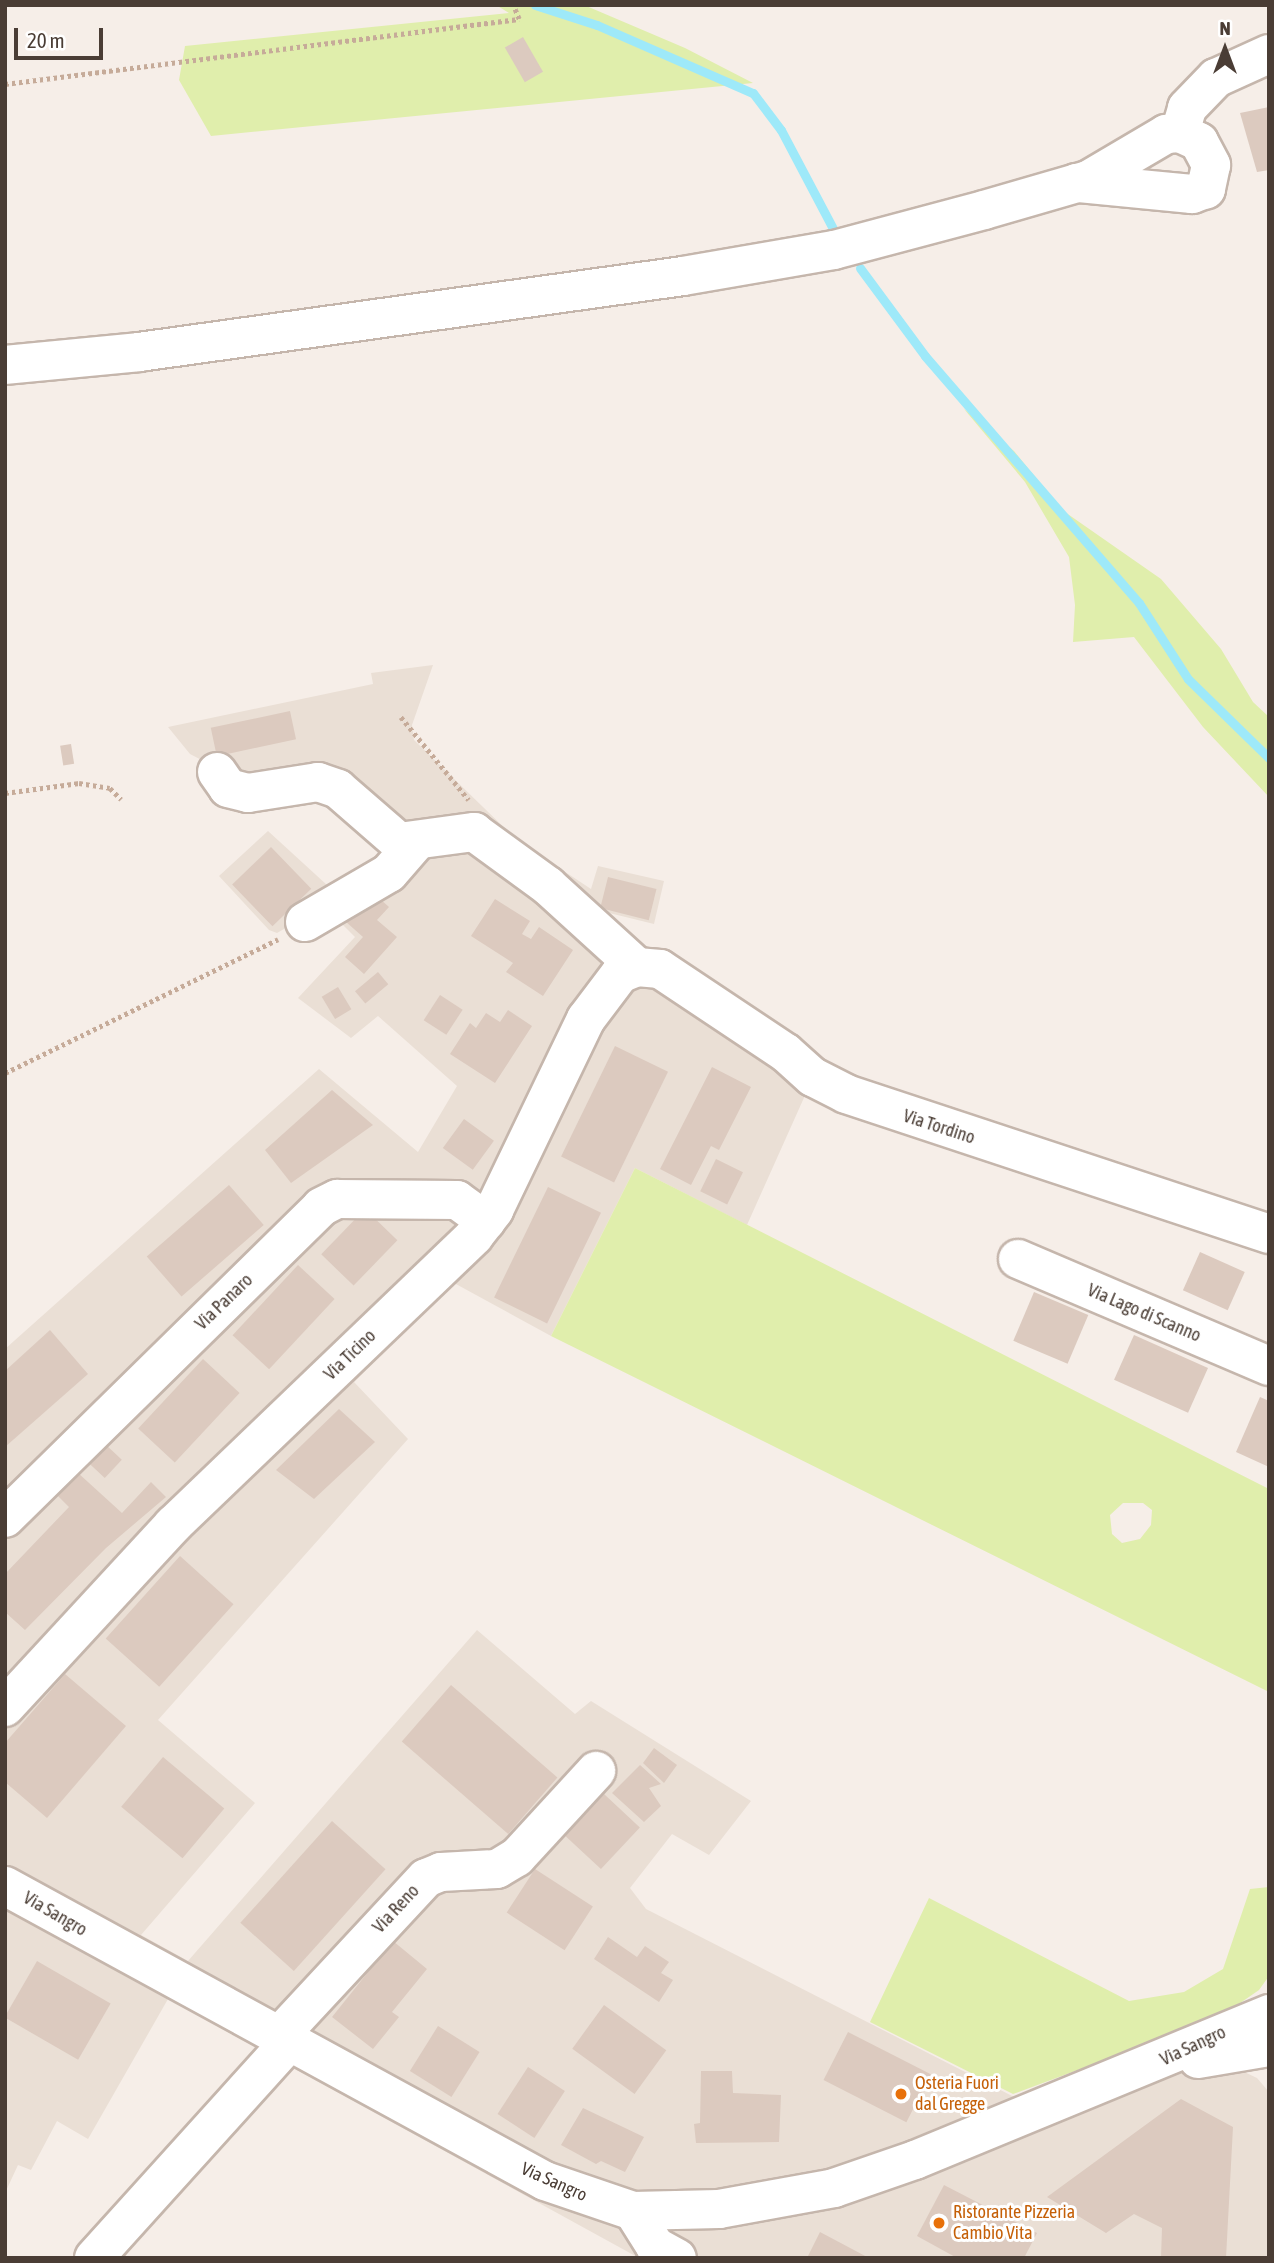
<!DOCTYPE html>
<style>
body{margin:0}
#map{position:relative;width:1274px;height:2263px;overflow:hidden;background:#f6eee8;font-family:"Asap Condensed",sans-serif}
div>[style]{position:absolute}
.residential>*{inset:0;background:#eadfd5}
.green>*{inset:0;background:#e0eeac}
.stream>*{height:9px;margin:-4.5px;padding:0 4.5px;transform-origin:4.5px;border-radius:4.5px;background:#9ee9f9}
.building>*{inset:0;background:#dccabf;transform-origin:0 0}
.path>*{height:4.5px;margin-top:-2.25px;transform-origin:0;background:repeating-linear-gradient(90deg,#c6ab99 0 3.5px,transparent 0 7px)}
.roads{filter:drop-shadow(2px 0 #c5b6ac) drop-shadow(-2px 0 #c5b6ac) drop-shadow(0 2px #c5b6ac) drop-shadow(0 -2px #c5b6ac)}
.minor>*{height:38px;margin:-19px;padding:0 19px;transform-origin:19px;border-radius:19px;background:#fff}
.dots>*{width:19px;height:19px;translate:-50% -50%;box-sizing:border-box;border:4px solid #fff;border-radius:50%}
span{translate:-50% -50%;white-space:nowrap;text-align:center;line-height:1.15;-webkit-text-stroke:6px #fff;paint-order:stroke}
.street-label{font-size:18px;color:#4a3d35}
.food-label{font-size:18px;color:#c56008}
.left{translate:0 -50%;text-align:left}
.frame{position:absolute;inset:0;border:7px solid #4a3d35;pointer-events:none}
.north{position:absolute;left:1190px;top:14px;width:70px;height:70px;-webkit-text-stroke:5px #fff;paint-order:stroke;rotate:0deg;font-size:19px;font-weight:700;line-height:28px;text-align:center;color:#4a3d35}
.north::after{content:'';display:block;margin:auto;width:24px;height:32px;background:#4a3d35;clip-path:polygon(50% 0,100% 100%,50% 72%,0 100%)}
.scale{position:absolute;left:14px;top:28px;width:89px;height:32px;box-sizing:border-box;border:4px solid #4a3d35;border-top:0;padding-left:9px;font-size:21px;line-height:24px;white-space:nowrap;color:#4a3d35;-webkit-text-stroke:5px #fff;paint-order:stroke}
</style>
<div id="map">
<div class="residential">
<i style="clip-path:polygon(433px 665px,412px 725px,414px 740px,517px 840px,591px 889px,598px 866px,664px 881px,654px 924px,593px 909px,680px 1001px,807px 1091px,747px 1225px,635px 1168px,551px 1336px,454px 1283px,354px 1382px,408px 1439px,158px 1720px,255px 1803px,141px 1935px,188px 1961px,477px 1630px,575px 1714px,591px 1701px,751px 1801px,709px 1855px,672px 1834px,630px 1888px,646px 1909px,1061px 2121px,1155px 2075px,1186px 2068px,1236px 2068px,1257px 2078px,1269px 2092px,1269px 2258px,639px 2258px,168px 1999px,88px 2139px,57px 2121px,31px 2170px,18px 2165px,5px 2193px,5px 1349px,319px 1069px,418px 1152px,457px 1086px,378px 1016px,351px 1038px,298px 998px,355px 937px,324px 906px,277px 933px,269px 930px,219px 876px,268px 831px,339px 896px,415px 848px,319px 761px,238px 779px,190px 754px,168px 727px,373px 684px,371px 673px)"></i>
</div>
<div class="green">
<i style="clip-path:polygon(496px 5px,584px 5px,685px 48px,753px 83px,211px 136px,179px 80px,185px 46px,509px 13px)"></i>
<i style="clip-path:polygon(964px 409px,1014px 451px,1062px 510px,1161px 579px,1221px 649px,1253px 702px,1269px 717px,1269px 797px,1203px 727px,1134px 637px,1073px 642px,1075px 605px,1069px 557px,1025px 482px)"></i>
<i style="clip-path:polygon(evenodd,635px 1168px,1269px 1489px,1269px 1692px,551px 1336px,635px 1168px,1123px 1503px,1143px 1503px,1152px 1510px,1151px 1525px,1140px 1539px,1122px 1543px,1112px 1534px,1110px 1515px,1123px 1503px)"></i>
<i style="clip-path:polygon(1269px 1887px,1269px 1976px,1259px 1990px,1220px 2017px,1013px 2094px,870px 2022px,929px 1898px,1129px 2001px,1184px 1992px,1223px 1969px,1250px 1889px)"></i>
</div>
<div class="stream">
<i style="left:535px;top:5px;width:65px;rotate:17.9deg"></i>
<i style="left:597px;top:25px;width:170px;rotate:23.6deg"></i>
<i style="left:753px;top:93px;width:46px;rotate:52.9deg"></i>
<i style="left:781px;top:130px;width:122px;rotate:62.2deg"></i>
<i style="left:860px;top:268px;width:109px;rotate:53.5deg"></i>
<i style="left:925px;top:356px;width:327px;rotate:49.1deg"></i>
<i style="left:1139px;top:603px;width:90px;rotate:57.2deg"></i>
<i style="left:1188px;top:679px;width:113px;rotate:44.3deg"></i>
</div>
<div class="building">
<i style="left:523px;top:37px;width:40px;height:21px;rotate:60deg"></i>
<i style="clip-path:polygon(1269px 107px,1269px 170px,1257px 172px,1240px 113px)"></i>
<i style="left:290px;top:711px;width:29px;height:81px;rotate:78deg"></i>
<i style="left:71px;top:744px;width:20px;height:11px;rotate:81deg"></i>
<i style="left:271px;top:847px;width:58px;height:54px;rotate:46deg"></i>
<i style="left:608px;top:877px;width:50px;height:32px;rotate:14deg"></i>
<i style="clip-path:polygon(371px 891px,389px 907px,377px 920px,397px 937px,364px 974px,345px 957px,363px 937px,345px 921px)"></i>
<i style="clip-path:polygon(495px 899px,530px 921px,522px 934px,531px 939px,539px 927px,573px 950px,543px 996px,506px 972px,513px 963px,471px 936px)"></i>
<i style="left:378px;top:972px;width:16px;height:30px;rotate:50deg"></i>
<i style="left:338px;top:987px;width:26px;height:19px;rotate:59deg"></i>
<i style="left:440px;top:995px;width:27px;height:30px;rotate:33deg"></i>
<i style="clip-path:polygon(508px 1010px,532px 1026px,495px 1083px,450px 1054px,470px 1023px,476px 1028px,486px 1013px,500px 1022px)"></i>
<i style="left:615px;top:1046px;width:59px;height:123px;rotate:26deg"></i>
<i style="clip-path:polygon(712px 1067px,751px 1087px,719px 1150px,711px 1146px,691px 1185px,660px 1169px)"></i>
<i style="clip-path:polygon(332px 1090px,373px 1125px,291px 1183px,265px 1150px)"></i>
<i style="left:464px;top:1119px;width:37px;height:36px;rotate:36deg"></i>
<i style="left:716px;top:1159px;width:30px;height:36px;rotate:26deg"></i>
<i style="left:229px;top:1185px;width:53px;height:109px;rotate:49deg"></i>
<i style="left:548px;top:1187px;width:59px;height:123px;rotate:26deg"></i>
<i style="left:365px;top:1209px;width:45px;height:63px;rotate:44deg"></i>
<i style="left:1200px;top:1252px;width:49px;height:42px;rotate:24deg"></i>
<i style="left:298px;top:1265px;width:50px;height:96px;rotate:43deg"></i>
<i style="left:1034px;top:1292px;width:59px;height:53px;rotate:23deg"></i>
<i style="clip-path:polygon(50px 1330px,88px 1374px,5px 1447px,5px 1371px)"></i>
<i style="left:1134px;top:1335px;width:81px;height:49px;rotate:24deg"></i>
<i style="left:203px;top:1359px;width:50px;height:95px;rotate:43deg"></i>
<i style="clip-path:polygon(1260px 1397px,1269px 1401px,1269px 1467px,1236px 1452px)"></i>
<i style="clip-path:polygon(339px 1409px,375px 1442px,314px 1499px,276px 1470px)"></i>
<i style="left:105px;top:1444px;width:23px;height:25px;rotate:43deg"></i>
<i style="clip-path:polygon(77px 1472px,122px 1513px,151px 1482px,166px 1497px,106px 1548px,25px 1630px,5px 1612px,5px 1574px,69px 1507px,56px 1494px)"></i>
<i style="left:180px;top:1556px;width:72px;height:111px;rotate:42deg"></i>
<i style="clip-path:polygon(65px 1674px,126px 1726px,47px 1818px,5px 1782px,5px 1743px)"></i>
<i style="left:451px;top:1685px;width:141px;height:75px;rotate:41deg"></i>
<i style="clip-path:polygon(654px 1748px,677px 1765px,664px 1783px,643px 1763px)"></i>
<i style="left:163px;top:1757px;width:80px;height:65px;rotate:40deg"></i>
<i style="clip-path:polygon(640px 1765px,661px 1784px,649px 1788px,661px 1806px,644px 1822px,612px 1793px)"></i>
<i style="left:604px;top:1794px;width:49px;height:57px;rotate:43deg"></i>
<i style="left:332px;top:1821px;width:72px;height:137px;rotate:42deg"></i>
<i style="left:535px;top:1869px;width:69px;height:52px;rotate:33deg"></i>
<i style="clip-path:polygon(608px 1937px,637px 1957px,645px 1946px,669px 1962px,661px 1973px,673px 1980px,659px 2002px,594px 1959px)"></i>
<i style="clip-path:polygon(393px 1941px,427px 1969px,392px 2012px,399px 2017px,373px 2049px,332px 2017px)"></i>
<i style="left:37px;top:1961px;width:85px;height:65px;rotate:30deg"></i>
<i style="left:604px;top:2005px;width:77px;height:54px;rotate:36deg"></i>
<i style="left:438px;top:2026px;width:49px;height:53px;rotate:32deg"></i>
<i style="left:848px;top:2032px;width:93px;height:54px;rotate:27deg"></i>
<i style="left:528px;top:2067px;width:44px;height:56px;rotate:33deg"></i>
<i style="clip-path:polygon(701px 2071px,732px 2071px,733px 2093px,781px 2095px,779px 2142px,696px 2143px,694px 2124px,700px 2123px)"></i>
<i style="clip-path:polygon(1181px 2099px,1233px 2127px,1226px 2258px,1161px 2258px,1162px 2228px,1134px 2214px,1106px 2233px,1047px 2197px)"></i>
<i style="clip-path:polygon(583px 2108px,644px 2137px,625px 2172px,601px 2161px,596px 2164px,561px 2145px)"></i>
<i style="clip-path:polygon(944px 2185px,1037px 2233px,1024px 2258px,957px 2258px,917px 2236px)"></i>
<i style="clip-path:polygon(820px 2232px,869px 2258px,807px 2258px)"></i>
</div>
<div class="path">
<i style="left:5px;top:84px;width:518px;rotate:-7.21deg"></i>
<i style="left:519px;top:19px;width:15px;rotate:-113deg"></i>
<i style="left:401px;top:717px;width:107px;rotate:50.7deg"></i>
<i style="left:5px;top:793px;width:75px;rotate:-7.7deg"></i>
<i style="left:79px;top:783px;width:31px;rotate:9deg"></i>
<i style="left:110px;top:788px;width:16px;rotate:45deg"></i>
<i style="left:5px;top:1073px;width:304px;rotate:-26.1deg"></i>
</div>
<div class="roads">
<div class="minor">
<i style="left:1180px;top:133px;width:26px;rotate:-74deg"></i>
<i style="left:1187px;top:108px;width:42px;rotate:-46deg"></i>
<i style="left:1216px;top:78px;width:58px;rotate:-24.4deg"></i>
<i style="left:5px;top:365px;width:135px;rotate:-5.5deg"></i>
<i style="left:139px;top:352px;width:549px;rotate:-7.95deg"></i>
<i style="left:683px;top:276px;width:153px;rotate:-9.8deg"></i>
<i style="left:834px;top:250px;width:155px;rotate:-14.9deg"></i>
<i style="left:984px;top:210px;width:97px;rotate:-16.2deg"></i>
<i style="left:1077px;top:183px;width:11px;rotate:-15deg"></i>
<i style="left:1088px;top:180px;width:91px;rotate:-30.5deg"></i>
<i style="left:1166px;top:134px;width:14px;rotate:-4deg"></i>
<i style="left:1180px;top:133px;width:21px;rotate:25deg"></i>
<i style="left:1199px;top:142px;width:26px;rotate:62deg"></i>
<i style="left:1211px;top:165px;width:25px;rotate:102deg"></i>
<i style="left:1206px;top:189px;width:15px;rotate:160deg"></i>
<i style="left:1192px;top:194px;width:116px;rotate:-174.5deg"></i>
<i style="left:217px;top:772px;width:19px;rotate:55deg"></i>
<i style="left:228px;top:788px;width:21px;rotate:14deg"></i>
<i style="left:248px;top:793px;width:71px;rotate:-8.9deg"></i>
<i style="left:318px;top:782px;width:21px;rotate:19deg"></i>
<i style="left:338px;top:789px;width:81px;rotate:41deg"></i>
<i style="left:399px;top:842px;width:76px;rotate:-7.6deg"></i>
<i style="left:474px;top:832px;width:92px;rotate:36.1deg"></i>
<i style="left:548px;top:886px;width:120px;rotate:42.3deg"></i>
<i style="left:305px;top:922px;width:97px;rotate:-30.3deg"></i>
<i style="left:389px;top:873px;width:38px;rotate:-49deg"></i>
<i style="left:1018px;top:1259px;width:273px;rotate:23.1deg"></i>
<i style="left:5px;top:1518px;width:443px;rotate:-44.5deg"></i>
<i style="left:321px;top:1207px;width:18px;rotate:-27deg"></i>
<i style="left:337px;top:1199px;width:120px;rotate:0.5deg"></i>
<i style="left:457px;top:1200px;width:36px;rotate:36deg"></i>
<i style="left:5px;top:1707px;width:248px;rotate:-47.3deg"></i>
<i style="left:173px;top:1525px;width:417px;rotate:-43.8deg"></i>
<i style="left:474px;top:1236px;width:33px;rotate:-52deg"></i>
<i style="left:494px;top:1210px;width:212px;rotate:-64.3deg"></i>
<i style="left:586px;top:1019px;width:56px;rotate:-52.9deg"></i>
<i style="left:620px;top:974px;width:18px;rotate:-22deg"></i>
<i style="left:637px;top:967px;width:23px;rotate:5deg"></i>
<i style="left:660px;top:969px;width:151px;rotate:33.7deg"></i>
<i style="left:786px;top:1053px;width:36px;rotate:42deg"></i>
<i style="left:813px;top:1077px;width:37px;rotate:27deg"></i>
<i style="left:846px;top:1094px;width:446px;rotate:18.3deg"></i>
<i style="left:5px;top:1886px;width:615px;rotate:28.65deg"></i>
<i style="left:545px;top:2181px;width:93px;rotate:18.8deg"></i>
<i style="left:633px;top:2211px;width:86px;rotate:-1.3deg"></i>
<i style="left:719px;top:2209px;width:117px;rotate:-10.3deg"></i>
<i style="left:834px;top:2188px;width:86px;rotate:-19.1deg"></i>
<i style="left:915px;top:2160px;width:383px;rotate:-22.4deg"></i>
<i style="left:280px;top:2035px;width:214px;rotate:-47.1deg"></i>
<i style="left:426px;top:1878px;width:16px;rotate:-22deg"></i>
<i style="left:441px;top:1872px;width:56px;rotate:-3.1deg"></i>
<i style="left:497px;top:1869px;width:23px;rotate:-31deg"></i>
<i style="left:517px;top:1857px;width:117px;rotate:-47.4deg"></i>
<i style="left:1198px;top:2059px;width:72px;rotate:-9.6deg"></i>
<i style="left:633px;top:2211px;width:41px;rotate:57.8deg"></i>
<i style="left:655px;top:2246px;width:25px;rotate:29deg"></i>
<i style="left:94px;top:2258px;width:292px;rotate:-47.9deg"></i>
</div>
</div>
<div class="dots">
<i style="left:901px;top:2094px;background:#e8710a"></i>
<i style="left:939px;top:2223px;background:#e8710a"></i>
</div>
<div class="street-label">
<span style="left:939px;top:1127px;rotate:18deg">Via Tordino</span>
<span style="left:224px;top:1302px;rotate:-44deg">Via Panaro</span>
<span style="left:1144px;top:1313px;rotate:23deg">Via Lago di Scanno</span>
<span style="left:350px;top:1355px;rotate:-44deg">Via Ticino</span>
<span style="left:396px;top:1909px;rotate:-47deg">Via Reno</span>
<span style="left:55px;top:1914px;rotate:30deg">Via Sangro</span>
<span style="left:1193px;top:2046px;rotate:-25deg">Via Sangro</span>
<span style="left:554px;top:2182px;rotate:24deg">Via Sangro</span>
</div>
<div class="food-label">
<span class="left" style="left:915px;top:2094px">Osteria Fuori<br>dal Gregge</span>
<span class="left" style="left:953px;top:2223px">Ristorante Pizzeria<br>Cambio Vita</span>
</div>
<div class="frame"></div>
<div class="north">N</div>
<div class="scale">20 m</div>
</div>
